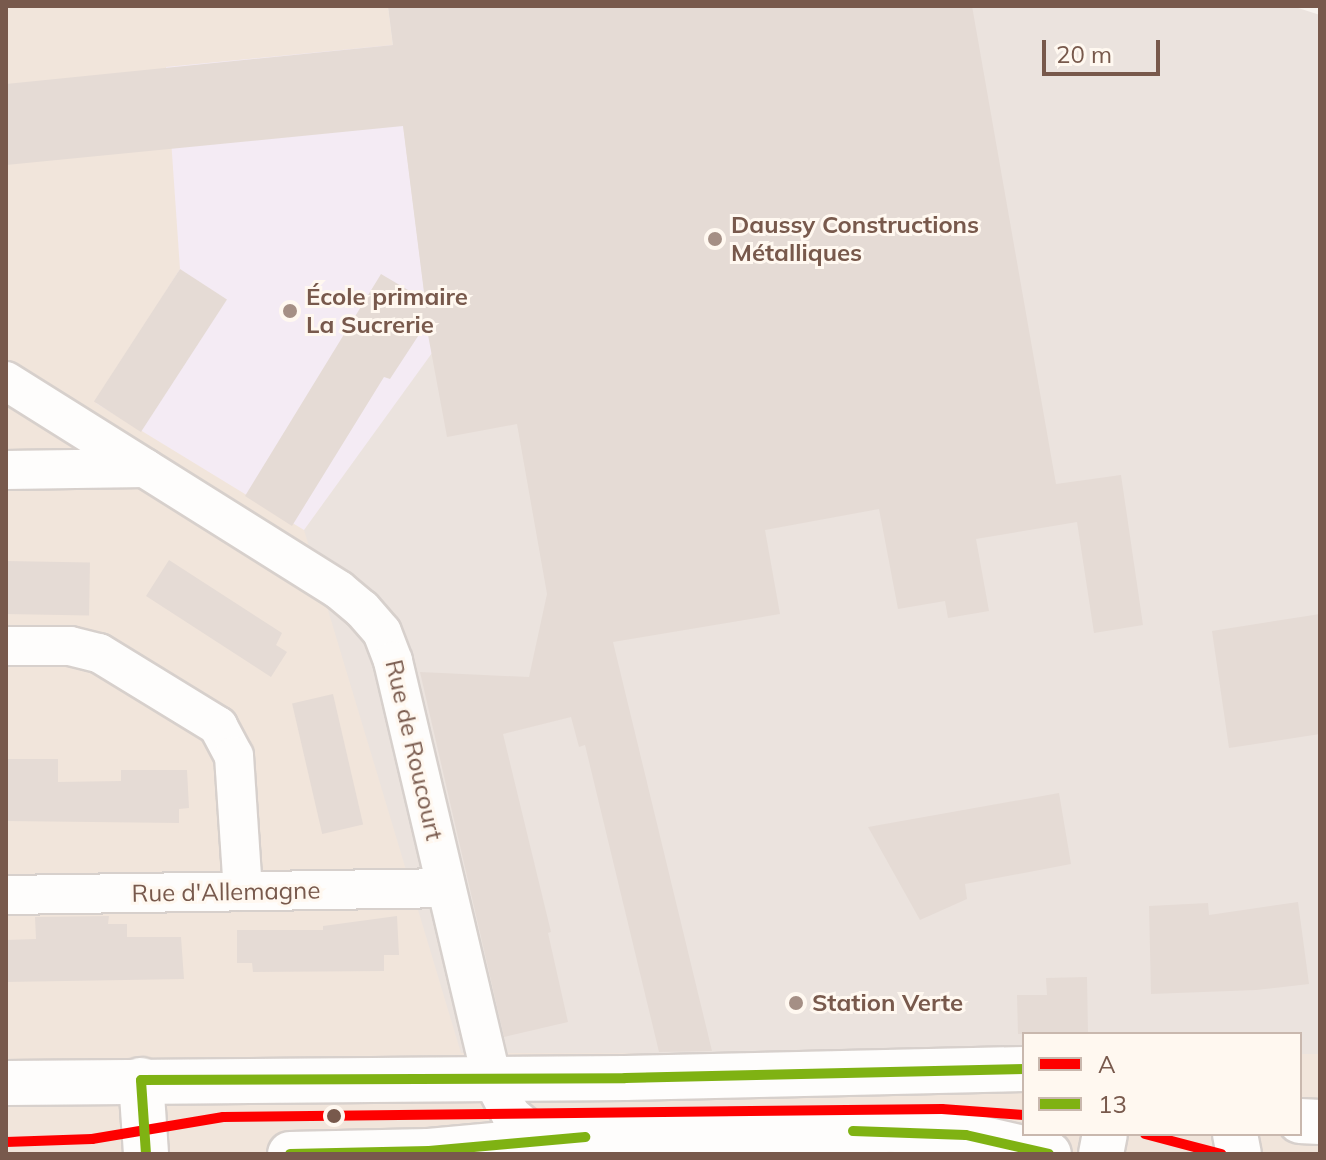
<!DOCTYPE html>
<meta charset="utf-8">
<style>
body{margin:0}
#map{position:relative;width:1326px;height:1160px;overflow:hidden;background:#f8f3ee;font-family:Mulish,sans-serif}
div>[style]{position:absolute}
.residential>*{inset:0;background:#f1e5db}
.industrial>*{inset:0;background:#ebe3de}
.education>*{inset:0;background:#f4ebf4}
.building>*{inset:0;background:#e5dbd5;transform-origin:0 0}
.roads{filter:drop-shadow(2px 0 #d7d0cc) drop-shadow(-2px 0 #d7d0cc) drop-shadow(0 2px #d7d0cc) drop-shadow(0 -2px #d7d0cc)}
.minor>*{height:38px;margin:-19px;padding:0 19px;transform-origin:19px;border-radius:19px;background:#fefdfc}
.tertiary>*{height:44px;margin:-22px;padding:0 22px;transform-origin:22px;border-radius:22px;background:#fefdfc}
.secondary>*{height:44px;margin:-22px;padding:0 22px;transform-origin:22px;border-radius:22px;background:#fefdfc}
.bus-1>*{height:10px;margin:-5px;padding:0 5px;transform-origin:5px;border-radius:5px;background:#fe0000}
.bus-2>*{height:10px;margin:-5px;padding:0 5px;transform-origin:5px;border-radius:5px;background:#7fb213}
.dots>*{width:22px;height:22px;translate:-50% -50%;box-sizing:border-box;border:4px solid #fff8f0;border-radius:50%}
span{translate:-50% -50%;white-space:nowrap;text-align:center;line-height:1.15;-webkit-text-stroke:6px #fff8f0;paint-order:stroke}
.poi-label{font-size:24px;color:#78594c;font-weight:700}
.left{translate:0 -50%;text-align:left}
.street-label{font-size:24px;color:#78594c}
.frame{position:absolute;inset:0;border:8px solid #78594c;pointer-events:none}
.legend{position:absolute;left:1022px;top:1032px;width:280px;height:104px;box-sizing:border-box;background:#fff8f0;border:2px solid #c9b8ae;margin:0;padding:10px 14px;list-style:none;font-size:24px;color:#78594c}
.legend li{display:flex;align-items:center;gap:16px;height:40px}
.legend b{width:40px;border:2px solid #c9b8ae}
.scale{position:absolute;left:1042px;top:40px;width:118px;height:36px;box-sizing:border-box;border:4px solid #78594c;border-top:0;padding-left:10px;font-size:24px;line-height:28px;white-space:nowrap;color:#78594c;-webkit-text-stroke:6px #fff8f0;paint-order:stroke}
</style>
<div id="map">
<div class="residential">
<i style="clip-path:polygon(6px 6px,388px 6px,432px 353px,1024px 1054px,1024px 1134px,1300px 1134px,1300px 1054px,1320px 1054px,1320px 1154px,6px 1154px)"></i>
</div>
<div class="industrial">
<i style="clip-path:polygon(388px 6px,1292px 6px,1320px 15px,1320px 1054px,1300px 1054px,1300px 1034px,1024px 1034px,1024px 1054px,461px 1053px,304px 530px,431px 352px)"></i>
</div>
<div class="education">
<i style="clip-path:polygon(393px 45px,432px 353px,304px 530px,96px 403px,180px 269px,166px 67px)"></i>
</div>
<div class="building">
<i style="clip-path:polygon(388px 6px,972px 6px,1056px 484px,1121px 475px,1143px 625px,1094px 633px,1077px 522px,976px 539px,989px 611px,948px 618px,945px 601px,898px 609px,879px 509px,765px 530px,780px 614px,613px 642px,712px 1051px,659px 1052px,585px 745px,579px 747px,571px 717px,503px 734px,551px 932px,548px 933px,568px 1022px,504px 1037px,420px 672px,529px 677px,547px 594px,517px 424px,447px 437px,426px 324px,390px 379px,384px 377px,292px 526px,245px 496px,381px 274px,425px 300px,403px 126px,6px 165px,6px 84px,393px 45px)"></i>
<i style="left:180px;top:269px;width:56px;height:158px;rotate:33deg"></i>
<i style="clip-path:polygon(169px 560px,282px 633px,276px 645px,287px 652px,271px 677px,146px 596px)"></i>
<i style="left:6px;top:561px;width:84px;height:53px;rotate:1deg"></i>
<i style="clip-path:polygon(1320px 614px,1320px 734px,1229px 748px,1212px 631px)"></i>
<i style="left:333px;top:694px;width:134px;height:42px;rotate:77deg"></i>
<i style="clip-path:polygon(6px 759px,58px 759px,58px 782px,121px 781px,121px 770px,187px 770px,189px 808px,179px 809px,179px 823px,6px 821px)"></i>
<i style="clip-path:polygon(1059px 793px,1071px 864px,965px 884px,967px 899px,920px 920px,868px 827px)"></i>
<i style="clip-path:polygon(1298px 902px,1309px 984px,1256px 990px,1151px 994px,1149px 906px,1208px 903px,1209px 915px)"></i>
<i style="clip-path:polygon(109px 916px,108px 924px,127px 924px,127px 937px,181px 937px,184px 979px,6px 982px,6px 940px,36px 939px,35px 917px)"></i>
<i style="clip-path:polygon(397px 916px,399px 955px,384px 955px,384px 971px,253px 972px,252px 963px,237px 963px,237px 930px,323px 930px,323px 926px)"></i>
<i style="clip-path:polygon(1087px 977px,1088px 1034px,1018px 1034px,1017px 995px,1047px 995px,1046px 978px)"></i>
</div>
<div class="roads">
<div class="minor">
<i style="left:6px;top:381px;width:393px;rotate:32.1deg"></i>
<i style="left:339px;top:590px;width:30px;rotate:40deg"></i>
<i style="left:362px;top:609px;width:30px;rotate:49deg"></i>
<i style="left:382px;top:632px;width:31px;rotate:69deg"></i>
<i style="left:393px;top:661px;width:427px;rotate:76.7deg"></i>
<i style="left:491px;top:1077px;width:43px;rotate:62.2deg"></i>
<i style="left:511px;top:1115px;width:25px;rotate:40deg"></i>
<i style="left:530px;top:1131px;width:21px;rotate:23deg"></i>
<i style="left:6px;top:470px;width:139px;rotate:-0.8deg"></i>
<i style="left:6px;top:646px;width:64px"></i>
<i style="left:70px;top:646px;width:30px;rotate:14deg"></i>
<i style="left:99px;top:653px;width:140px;rotate:31.5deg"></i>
<i style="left:218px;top:726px;width:34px;rotate:62deg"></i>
<i style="left:234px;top:756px;width:135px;rotate:86.2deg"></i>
<i style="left:6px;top:895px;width:440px;rotate:-0.9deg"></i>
</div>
<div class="tertiary">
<i style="left:141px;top:1080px;width:74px;rotate:86.1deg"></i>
</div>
<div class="secondary">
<i style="left:6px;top:1083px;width:619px;rotate:-0.46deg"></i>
<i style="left:625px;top:1078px;width:399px;rotate:-1.3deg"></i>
<i style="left:1300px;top:1121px;width:20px;rotate:3deg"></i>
<i style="left:1235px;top:1134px;width:20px;rotate:79deg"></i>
<i style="left:290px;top:1154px;width:139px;rotate:-1.2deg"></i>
<i style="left:429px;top:1151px;width:153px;rotate:-5.3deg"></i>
<i style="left:581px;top:1137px;width:315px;rotate:-1.3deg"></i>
<i style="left:896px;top:1130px;width:70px;rotate:4.1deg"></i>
<i style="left:966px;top:1135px;width:85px;rotate:12.9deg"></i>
<i style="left:1101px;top:1154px;width:20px;rotate:-79deg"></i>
</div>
</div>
<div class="bus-1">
<i style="left:1145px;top:1134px;width:79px;rotate:14.7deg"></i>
<i style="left:6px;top:1142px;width:86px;rotate:-2deg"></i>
<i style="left:92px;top:1139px;width:133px;rotate:-9.5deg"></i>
<i style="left:223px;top:1117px;width:719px;rotate:-0.64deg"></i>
<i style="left:942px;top:1109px;width:82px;rotate:4.2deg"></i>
</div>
<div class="bus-2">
<i style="left:853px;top:1131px;width:113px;rotate:2deg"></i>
<i style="left:966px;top:1135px;width:85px;rotate:12.9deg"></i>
<i style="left:146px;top:1154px;width:74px;rotate:-93.9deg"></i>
<i style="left:141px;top:1080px;width:484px;rotate:-0.2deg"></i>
<i style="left:625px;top:1078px;width:399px;rotate:-1.3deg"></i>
<i style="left:290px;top:1154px;width:139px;rotate:-1.2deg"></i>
<i style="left:429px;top:1151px;width:157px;rotate:-5.1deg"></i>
</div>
<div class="dots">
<i style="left:715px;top:239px;background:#a58f85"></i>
<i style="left:290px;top:311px;background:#a58f85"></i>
<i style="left:796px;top:1003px;background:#a58f85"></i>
<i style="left:334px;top:1116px;background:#78594c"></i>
</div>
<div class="poi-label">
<span class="left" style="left:731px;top:239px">Daussy Constructions<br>Métalliques</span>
<span class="left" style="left:306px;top:311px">École primaire<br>La Sucrerie</span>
<span class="left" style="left:812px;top:1003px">Station Verte</span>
</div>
<div class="street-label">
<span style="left:414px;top:750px;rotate:77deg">Rue de Roucourt</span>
<span style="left:226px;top:892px;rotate:-1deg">Rue d'Allemagne</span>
</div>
<div class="frame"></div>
<ul class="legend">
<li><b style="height:10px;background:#fe0000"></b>A</li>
<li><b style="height:10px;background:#7fb213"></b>13</li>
</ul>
<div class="scale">20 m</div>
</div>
